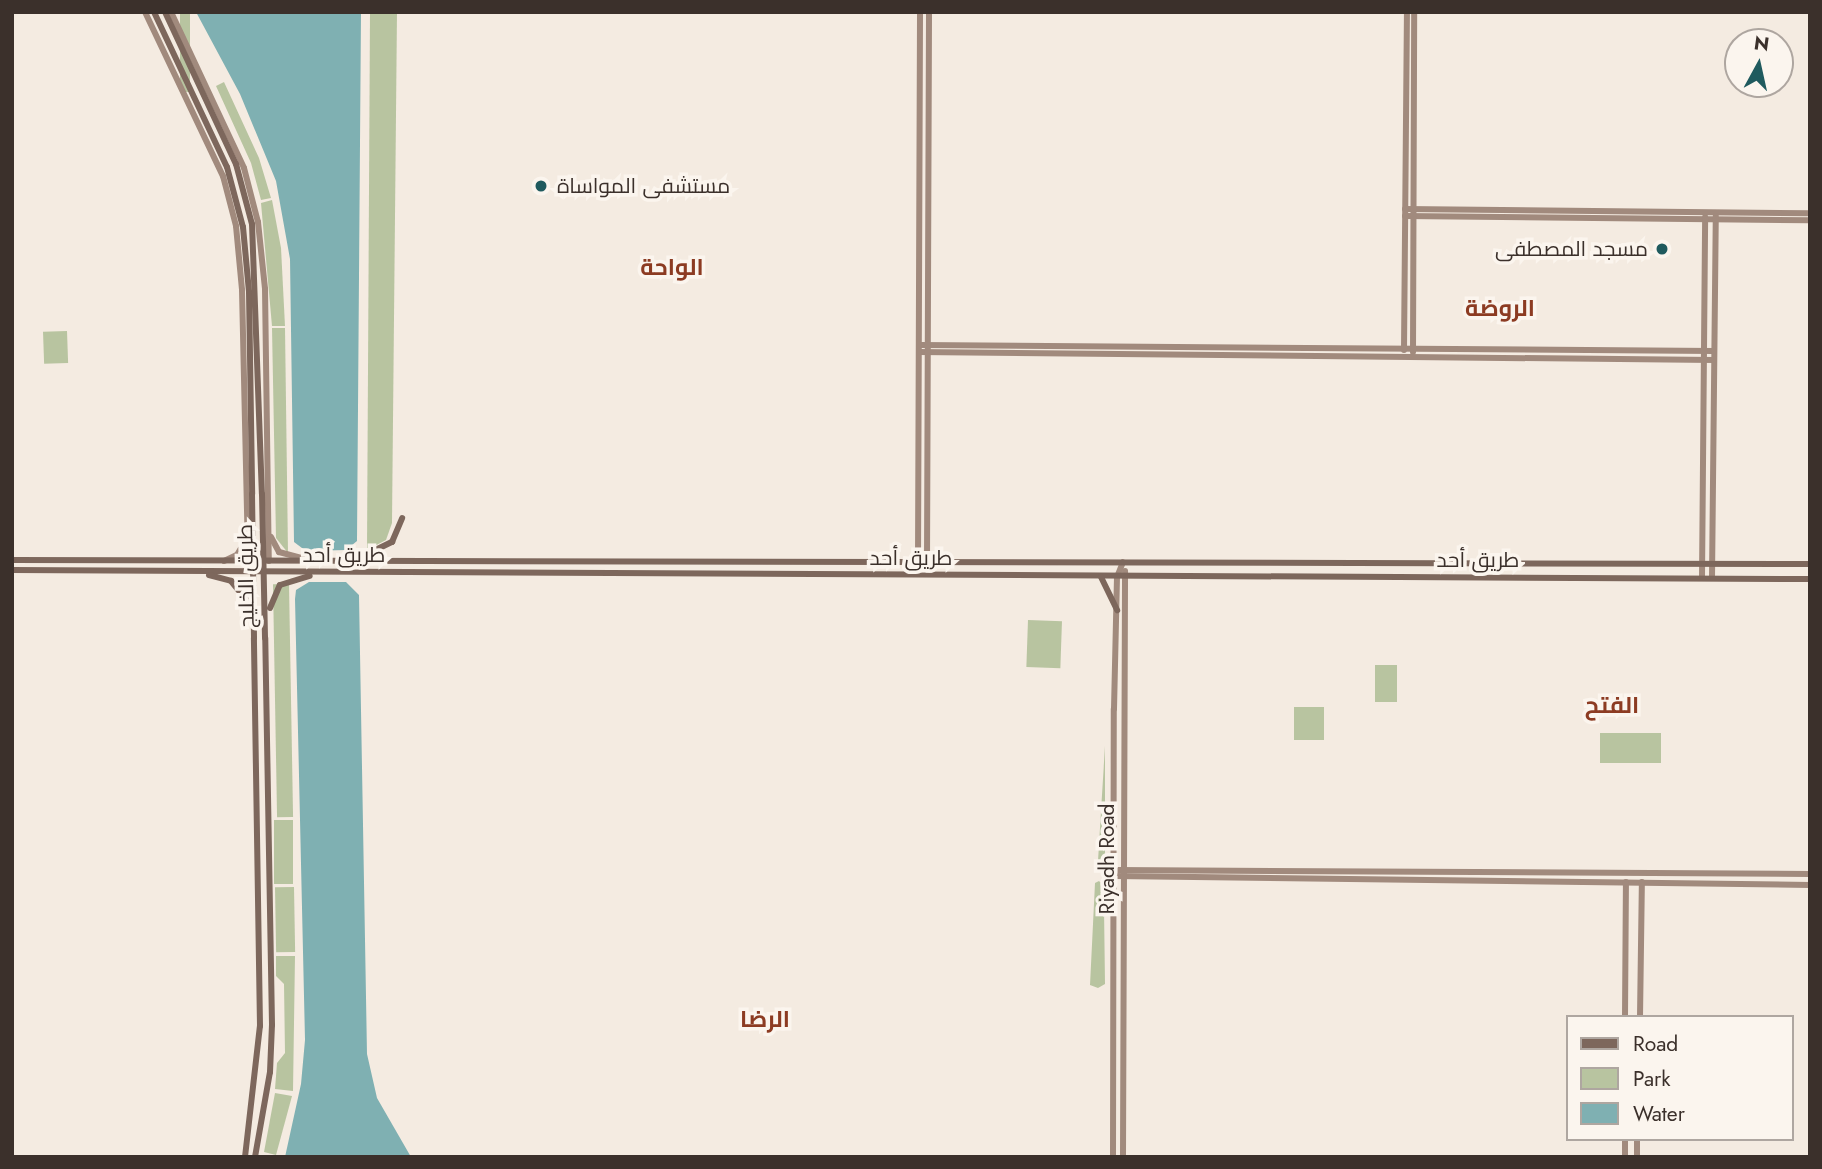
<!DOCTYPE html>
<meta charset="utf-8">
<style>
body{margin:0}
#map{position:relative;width:1822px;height:1169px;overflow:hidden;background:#f4ebe1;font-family:Jost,Cairo,sans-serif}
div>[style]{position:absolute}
.green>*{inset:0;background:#b8c4a0;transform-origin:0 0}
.water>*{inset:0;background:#7fb0b2}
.secondary>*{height:6px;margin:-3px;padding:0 3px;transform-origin:3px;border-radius:3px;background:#a18a7d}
.primary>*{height:6px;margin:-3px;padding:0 3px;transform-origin:3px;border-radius:3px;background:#7d675c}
.primary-bridge>*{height:6px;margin:-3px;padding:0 3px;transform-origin:3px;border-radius:3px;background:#7d675c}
.dots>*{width:19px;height:19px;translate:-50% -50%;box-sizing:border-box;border:4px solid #fbf5ee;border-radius:50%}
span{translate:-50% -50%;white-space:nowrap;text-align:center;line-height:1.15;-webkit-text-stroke:7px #fbf5ee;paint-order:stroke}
.poi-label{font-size:21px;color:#3b302b}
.left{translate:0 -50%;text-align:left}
.right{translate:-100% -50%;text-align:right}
.street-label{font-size:21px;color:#3b302b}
.neighbourhood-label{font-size:23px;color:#8c3b22;font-weight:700}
.frame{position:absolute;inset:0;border:14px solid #3b302b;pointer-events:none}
.legend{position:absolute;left:1566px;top:1015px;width:228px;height:126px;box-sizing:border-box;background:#fbf5ee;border:2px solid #aea6a0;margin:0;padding:9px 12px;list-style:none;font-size:21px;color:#3b302b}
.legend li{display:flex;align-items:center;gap:14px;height:35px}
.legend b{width:35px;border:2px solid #aea6a0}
.north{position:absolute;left:1724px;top:28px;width:70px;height:70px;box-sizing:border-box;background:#fbf5ee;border:2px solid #aea6a0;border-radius:50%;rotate:8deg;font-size:19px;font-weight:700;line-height:28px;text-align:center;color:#3b302b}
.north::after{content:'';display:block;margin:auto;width:24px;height:32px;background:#1f5a5e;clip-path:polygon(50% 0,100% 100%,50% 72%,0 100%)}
</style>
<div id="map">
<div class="green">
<i style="left:180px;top:12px;width:10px;height:80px"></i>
<i style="clip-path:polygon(370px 12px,397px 12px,392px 523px,386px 540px,367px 550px)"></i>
<i style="clip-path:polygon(224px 82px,259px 158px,271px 198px,261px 200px,251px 163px,216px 86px)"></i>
<i style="clip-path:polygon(272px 200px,281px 248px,285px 326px,272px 326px,261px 203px)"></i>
<i style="clip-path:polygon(272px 328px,285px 328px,288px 553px,276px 538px)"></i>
<i style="left:67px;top:331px;width:32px;height:24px;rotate:88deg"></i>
<i style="left:289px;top:584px;width:233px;height:16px;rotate:89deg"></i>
<i style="left:1028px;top:620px;width:34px;height:47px;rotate:2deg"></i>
<i style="left:1375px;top:665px;width:22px;height:37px"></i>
<i style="left:1294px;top:707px;width:30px;height:33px"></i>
<i style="left:1600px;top:733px;width:61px;height:30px"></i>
<i style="clip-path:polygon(1105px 746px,1105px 861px,1101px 865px,1098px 861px)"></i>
<i style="left:274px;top:820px;width:19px;height:64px"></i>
<i style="clip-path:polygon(1099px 881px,1108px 890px,1108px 906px,1104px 907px,1105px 984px,1098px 988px,1090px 985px,1095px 883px)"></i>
<i style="left:294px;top:887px;width:65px;height:19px;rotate:89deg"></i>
<i style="clip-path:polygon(276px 956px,295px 956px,293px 1091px,275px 1089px,277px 1063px,285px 1053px,284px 984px,276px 976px)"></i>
<i style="clip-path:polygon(275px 1093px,292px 1096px,276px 1155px,264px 1152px)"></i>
</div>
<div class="water">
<i style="clip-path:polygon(196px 12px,361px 12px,357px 541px,346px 550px,306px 551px,294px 542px,290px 259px,276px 181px,240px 94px)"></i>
<i style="clip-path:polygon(309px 582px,346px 582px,359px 595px,367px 1054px,377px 1098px,411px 1157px,285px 1157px,301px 1084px,305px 1040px,295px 599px,296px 590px)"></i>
</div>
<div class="secondary">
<i style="left:145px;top:12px;width:182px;rotate:64.6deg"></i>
<i style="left:223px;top:176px;width:52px;rotate:75.4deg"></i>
<i style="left:236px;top:226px;width:64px;rotate:84.6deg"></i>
<i style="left:242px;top:290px;width:271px;rotate:88.7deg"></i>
<i style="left:171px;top:12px;width:172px;rotate:64.9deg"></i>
<i style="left:244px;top:168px;width:56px;rotate:75.5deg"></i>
<i style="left:258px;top:222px;width:67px;rotate:84deg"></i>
<i style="left:265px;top:289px;width:272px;rotate:89.2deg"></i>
<i style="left:1405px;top:209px;width:405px;rotate:0.6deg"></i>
<i style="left:1405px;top:216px;width:405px;rotate:0.6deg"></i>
<i style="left:919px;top:345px;width:795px;rotate:0.43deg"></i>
<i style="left:1404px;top:350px;width:338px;rotate:-89.5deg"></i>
<i style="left:919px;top:352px;width:795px;rotate:0.58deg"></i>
<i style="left:1413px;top:352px;width:340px;rotate:-89.8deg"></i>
<i style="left:271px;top:537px;width:17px;rotate:62deg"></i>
<i style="left:279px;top:552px;width:24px;rotate:15deg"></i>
<i style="left:224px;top:561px;width:14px;rotate:-25deg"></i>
<i style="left:237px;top:555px;width:16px;rotate:-60deg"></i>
<i style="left:918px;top:562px;width:550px;rotate:-89.79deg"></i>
<i style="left:927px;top:562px;width:550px;rotate:-89.79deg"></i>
<i style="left:1702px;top:578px;width:361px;rotate:-89.5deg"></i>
<i style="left:1712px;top:578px;width:362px;rotate:-89.4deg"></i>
<i style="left:1116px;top:870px;width:694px;rotate:0.33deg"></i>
<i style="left:1115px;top:876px;width:695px;rotate:0.74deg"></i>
<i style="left:1625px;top:1017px;width:135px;rotate:-89.6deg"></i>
<i style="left:1640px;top:1017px;width:135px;rotate:-89.2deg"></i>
<i style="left:1625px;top:1139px;width:18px;rotate:90deg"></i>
<i style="left:1113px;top:1157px;width:448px;rotate:-89.9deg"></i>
<i style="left:1114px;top:709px;width:132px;rotate:-88.7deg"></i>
<i style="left:1117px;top:577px;width:16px;rotate:-68deg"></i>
<i style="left:1123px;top:1157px;width:586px;rotate:-89.8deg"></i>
<i style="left:1637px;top:1157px;width:18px;rotate:-90deg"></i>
</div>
<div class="primary">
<i style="left:154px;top:12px;width:171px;rotate:64.8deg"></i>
<i style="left:227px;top:167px;width:62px;rotate:75.1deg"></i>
<i style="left:243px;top:227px;width:65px;rotate:84.7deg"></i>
<i style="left:249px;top:292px;width:202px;rotate:89.1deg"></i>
<i style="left:165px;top:12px;width:168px;rotate:65deg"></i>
<i style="left:236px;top:164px;width:62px;rotate:75.1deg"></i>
<i style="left:252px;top:224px;width:270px;rotate:87.9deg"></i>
<i style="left:359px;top:558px;width:37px;rotate:-26deg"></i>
<i style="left:392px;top:542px;width:26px;rotate:-67deg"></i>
<i style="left:12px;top:560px;width:1798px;rotate:0.13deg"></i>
<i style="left:12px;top:570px;width:1798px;rotate:0.29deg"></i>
<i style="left:209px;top:575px;width:23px;rotate:15deg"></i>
<i style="left:231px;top:581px;width:27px;rotate:51deg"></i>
<i style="left:1101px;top:577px;width:37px;rotate:64deg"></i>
<i style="left:270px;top:608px;width:25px;rotate:-67deg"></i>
<i style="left:280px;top:585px;width:31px;rotate:-17deg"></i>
<i style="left:245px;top:1157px;width:132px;rotate:-83.5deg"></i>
<i style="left:260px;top:1026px;width:388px;rotate:-90.9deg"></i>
<i style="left:255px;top:1157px;width:86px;rotate:-80deg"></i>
<i style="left:270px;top:1072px;width:47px;rotate:-87.6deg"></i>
<i style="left:272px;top:1025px;width:387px;rotate:-91deg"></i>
</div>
<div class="primary-bridge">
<i style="left:252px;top:494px;width:144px;rotate:89.2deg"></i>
<i style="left:262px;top:494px;width:144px;rotate:88.8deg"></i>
</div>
<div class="dots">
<i style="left:541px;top:186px;background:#1f5a5e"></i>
<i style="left:1662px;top:249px;background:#1f5a5e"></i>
</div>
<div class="poi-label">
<span class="left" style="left:557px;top:186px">مستشفى المواساة</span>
<span class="right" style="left:1648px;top:249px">مسجد المصطفى</span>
</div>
<div class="street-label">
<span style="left:344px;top:555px">طريق أحد</span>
<span style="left:911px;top:558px">طريق أحد</span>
<span style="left:1478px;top:560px">طريق أحد</span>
<span style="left:246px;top:576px;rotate:-91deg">طريق الخليج</span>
<span style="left:1107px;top:859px;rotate:-90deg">Riyadh Road</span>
</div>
<div class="neighbourhood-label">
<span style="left:672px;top:267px">الواحة</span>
<span style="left:1500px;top:308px">الروضة</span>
<span style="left:1612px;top:705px">الفتح</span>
<span style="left:765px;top:1019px">الرضا</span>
</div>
<div class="frame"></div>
<ul class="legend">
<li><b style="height:9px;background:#7d675c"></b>Road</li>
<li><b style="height:19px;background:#b8c4a0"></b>Park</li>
<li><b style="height:19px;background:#7fb0b2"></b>Water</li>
</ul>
<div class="north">N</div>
</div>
